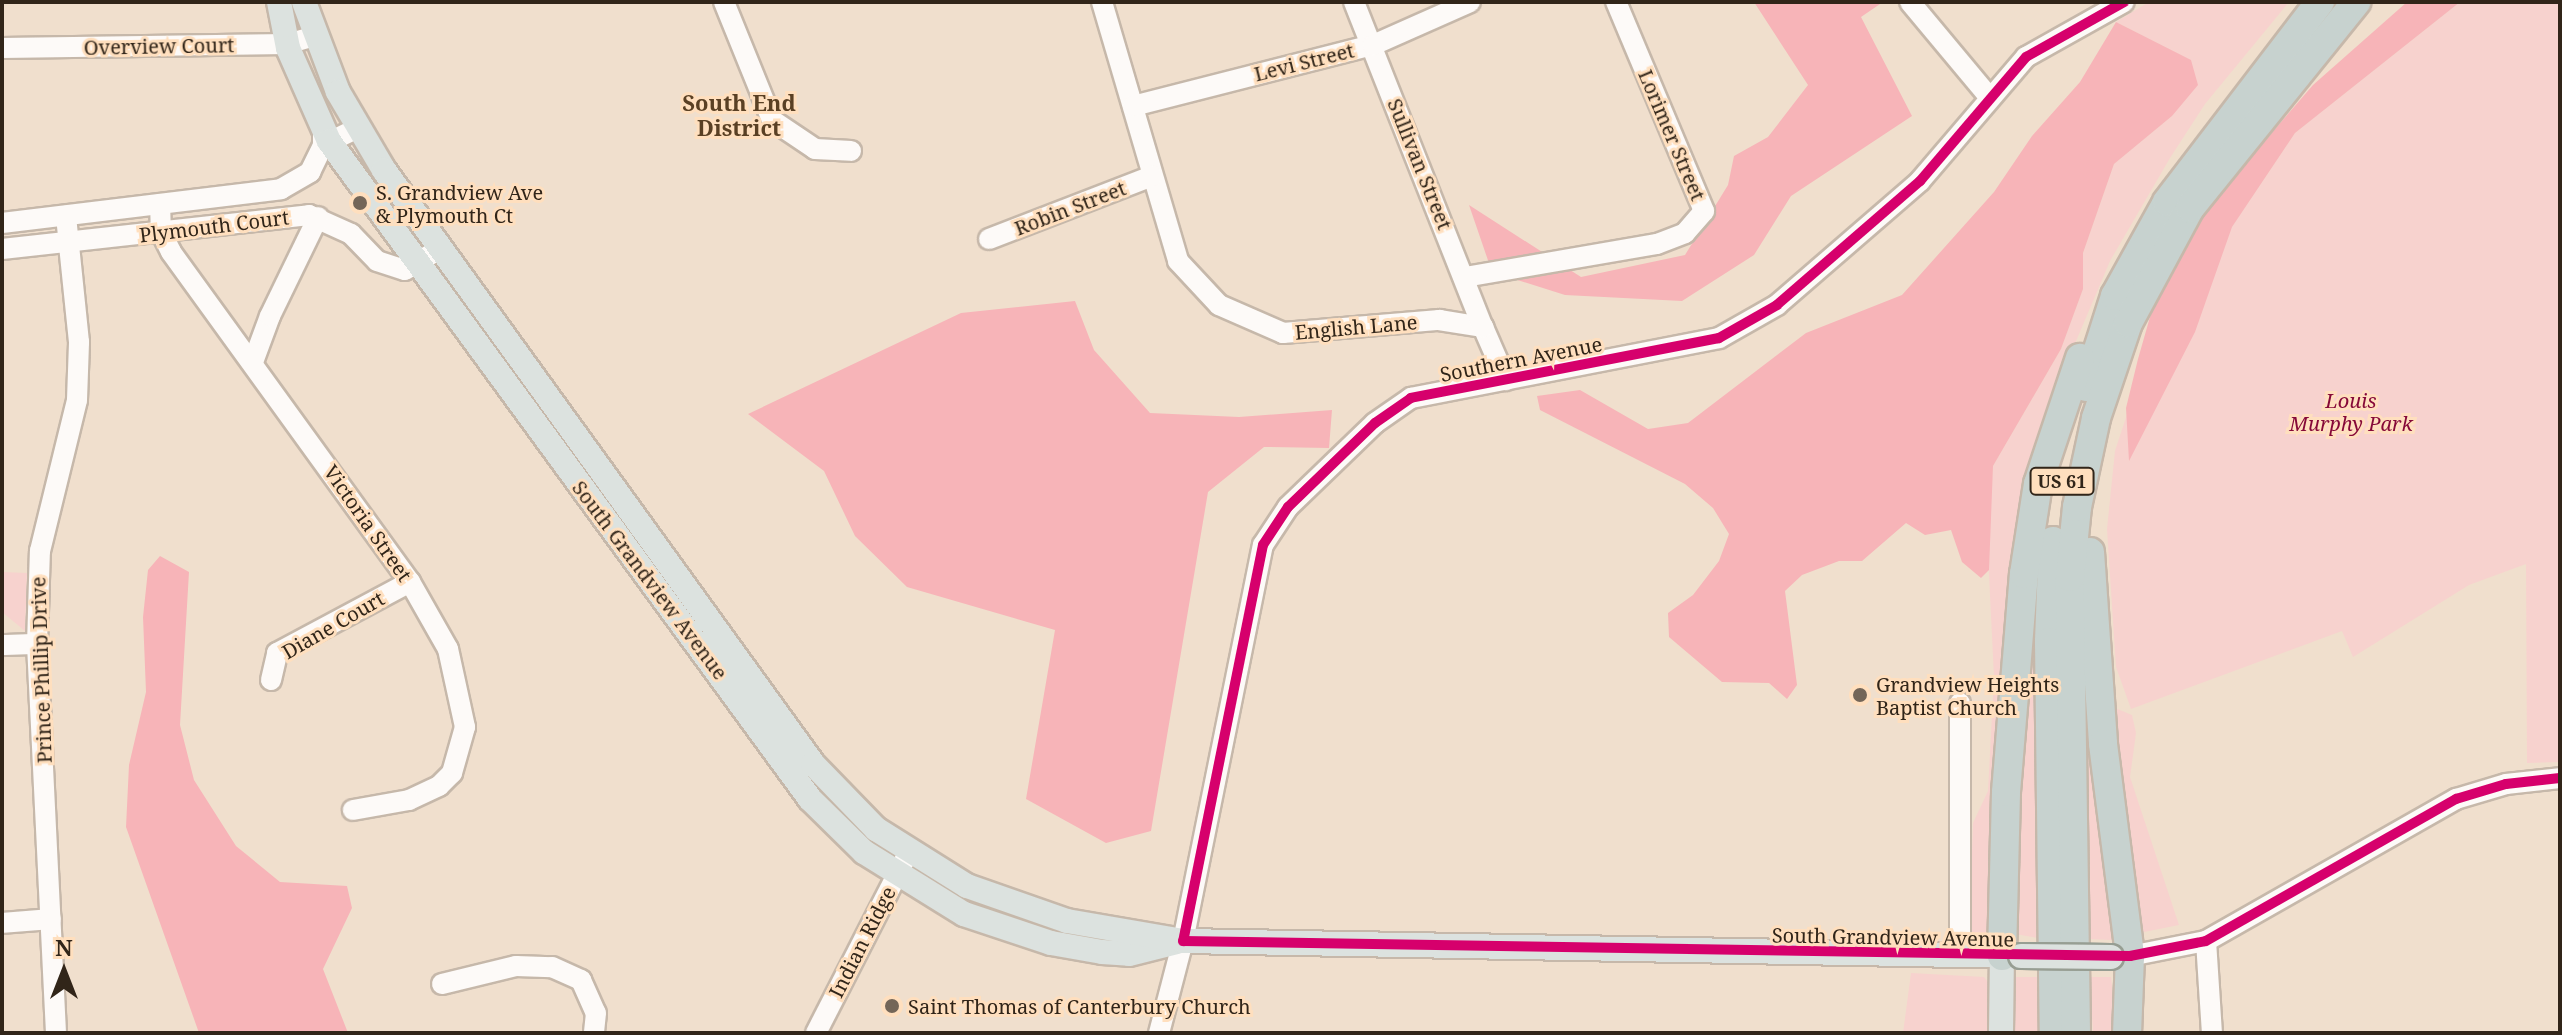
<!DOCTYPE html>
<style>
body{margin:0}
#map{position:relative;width:2562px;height:1035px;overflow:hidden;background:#f0dfcd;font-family:"Noto Serif",serif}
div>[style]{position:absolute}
.green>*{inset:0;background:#f7d2ce;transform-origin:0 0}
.forest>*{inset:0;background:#f7b4b8}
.roads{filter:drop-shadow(2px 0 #c6b8aa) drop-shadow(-2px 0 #c6b8aa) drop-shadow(0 2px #c6b8aa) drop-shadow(0 -2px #c6b8aa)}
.minor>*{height:20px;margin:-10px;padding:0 10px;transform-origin:10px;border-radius:10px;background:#fdfaf8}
.major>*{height:24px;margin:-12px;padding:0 12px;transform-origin:12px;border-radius:12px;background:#dce2df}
.highway>*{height:28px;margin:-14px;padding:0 14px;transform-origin:14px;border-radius:14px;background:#c7d2cf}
.bridges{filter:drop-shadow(2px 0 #979e93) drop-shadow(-2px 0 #979e93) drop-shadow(0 2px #979e93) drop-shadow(0 -2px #979e93)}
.major-bridge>*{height:24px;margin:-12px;padding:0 12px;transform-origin:12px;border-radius:12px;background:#dce2df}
.cycleway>*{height:10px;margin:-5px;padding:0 5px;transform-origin:5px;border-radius:5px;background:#d6006c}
.dots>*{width:22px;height:22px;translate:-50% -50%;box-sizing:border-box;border:4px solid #ffdfbe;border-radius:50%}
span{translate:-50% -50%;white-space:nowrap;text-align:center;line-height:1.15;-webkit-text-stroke:6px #ffdfbe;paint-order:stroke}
.shield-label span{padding:2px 6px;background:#ffdfbe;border:2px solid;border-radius:6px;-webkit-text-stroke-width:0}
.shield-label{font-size:18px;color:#312519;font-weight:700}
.street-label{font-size:20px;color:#312519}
.poi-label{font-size:20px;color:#312519}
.left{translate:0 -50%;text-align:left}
.park-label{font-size:20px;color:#860938;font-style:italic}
.neighbourhood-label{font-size:22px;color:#5a4024;font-weight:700}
.frame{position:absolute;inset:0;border:4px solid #312519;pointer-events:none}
.north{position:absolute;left:24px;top:931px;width:80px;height:80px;-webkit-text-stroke:6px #ffdfbe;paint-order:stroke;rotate:0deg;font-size:22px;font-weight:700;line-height:32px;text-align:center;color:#312519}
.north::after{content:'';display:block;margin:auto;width:28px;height:36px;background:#312519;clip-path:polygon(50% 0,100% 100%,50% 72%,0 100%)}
</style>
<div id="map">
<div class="green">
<i style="clip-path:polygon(2149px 2px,2289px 2px,2205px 104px,2170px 158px,2110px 261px,2054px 393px,2017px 513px,1987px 936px,1969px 938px,1973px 823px,1988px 791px,1994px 677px,1987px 534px,1993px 466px,2061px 349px,2083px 289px,2083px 253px,2114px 164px,2172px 116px,2190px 60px,2116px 22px)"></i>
<i style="clip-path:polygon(2460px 2px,2560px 2px,2560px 762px,2527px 763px,2526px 564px,2469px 585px,2353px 657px,2342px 631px,2131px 709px,2116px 667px,2107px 529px,2115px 451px,2147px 353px,2295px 133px)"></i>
<i style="clip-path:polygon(2px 572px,27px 573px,25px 631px,2px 612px)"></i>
<i style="clip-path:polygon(2031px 596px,2038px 858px,2044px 939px,2009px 933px)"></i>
<i style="clip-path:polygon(2083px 666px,2115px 926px,2112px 940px,2089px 939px)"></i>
<i style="clip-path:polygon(2110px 706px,2132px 715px,2136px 733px,2130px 777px,2179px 925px,2144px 932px,2136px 921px)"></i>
<i style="clip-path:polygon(1911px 973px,1984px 977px,1990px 984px,1990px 1033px,1903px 1033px)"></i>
<i style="left:2009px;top:977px;width:30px;height:56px"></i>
<i style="clip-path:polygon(2090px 977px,2111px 977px,2117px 1033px,2093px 1033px)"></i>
</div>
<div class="forest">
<i style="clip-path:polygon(1754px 2px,1883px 2px,1861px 17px,1912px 116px,1791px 196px,1754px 255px,1682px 301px,1565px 295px,1492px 272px,1469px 205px,1581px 277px,1685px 255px,1728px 185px,1734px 156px,1768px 137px,1808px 85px)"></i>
<i style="clip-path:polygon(2407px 2px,2460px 2px,2295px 133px,2232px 227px,2195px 332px,2129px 461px,2126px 408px,2138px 359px,2156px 296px,2198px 218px,2313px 85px)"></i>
<i style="clip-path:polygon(2116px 22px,2191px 60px,2198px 85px,2172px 116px,2114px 164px,2083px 253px,2083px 289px,2061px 349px,1993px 466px,1989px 570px,1981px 578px,1962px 562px,1951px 530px,1925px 535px,1906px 523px,1862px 561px,1839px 561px,1802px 575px,1785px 591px,1797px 685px,1787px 699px,1769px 683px,1722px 682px,1669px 637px,1668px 613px,1693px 595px,1719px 561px,1729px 534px,1713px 508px,1685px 484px,1540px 410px,1537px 396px,1580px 390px,1648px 429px,1688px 423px,1806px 333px,1902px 295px,1994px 192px,2032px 136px,2080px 82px)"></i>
<i style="clip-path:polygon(1075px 301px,1094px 350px,1150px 413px,1239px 417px,1332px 410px,1329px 448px,1264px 447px,1208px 492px,1151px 831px,1106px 843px,1026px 799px,1055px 630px,907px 587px,855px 536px,824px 471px,748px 414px,961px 313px)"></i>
<i style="clip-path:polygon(160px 556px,189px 572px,180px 725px,194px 780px,236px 846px,280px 882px,347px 886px,352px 908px,323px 969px,348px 1033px,199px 1033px,126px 827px,129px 765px,146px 692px,143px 617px,148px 570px)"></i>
</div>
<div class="roads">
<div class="minor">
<i style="left:724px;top:2px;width:127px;rotate:67.9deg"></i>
<i style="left:772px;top:120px;width:52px;rotate:34deg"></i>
<i style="left:815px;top:149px;width:36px;rotate:3deg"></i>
<i style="left:1102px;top:2px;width:270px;rotate:73.6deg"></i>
<i style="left:1178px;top:261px;width:60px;rotate:47deg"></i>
<i style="left:1219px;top:305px;width:70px;rotate:23.6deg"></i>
<i style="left:1283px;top:333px;width:157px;rotate:-4.8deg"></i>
<i style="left:1439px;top:320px;width:45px;rotate:9deg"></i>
<i style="left:1483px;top:327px;width:58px;rotate:66.5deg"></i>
<i style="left:1354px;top:2px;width:350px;rotate:68.4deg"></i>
<i style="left:1910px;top:2px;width:125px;rotate:50.2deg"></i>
<i style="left:2px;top:48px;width:285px;rotate:-0.8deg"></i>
<i style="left:287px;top:44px;width:29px;rotate:-16deg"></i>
<i style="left:1133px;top:106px;width:248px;rotate:-14.3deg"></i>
<i style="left:1373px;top:45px;width:106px;rotate:-23.9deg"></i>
<i style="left:323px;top:145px;width:39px;rotate:-26deg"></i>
<i style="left:160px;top:204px;width:28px;rotate:88deg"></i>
<i style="left:161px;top:232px;width:22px;rotate:63deg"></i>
<i style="left:171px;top:252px;width:407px;rotate:54.1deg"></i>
<i style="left:410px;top:582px;width:77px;rotate:60.4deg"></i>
<i style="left:448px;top:649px;width:80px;rotate:77.7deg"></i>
<i style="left:465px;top:727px;width:48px;rotate:105.8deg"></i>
<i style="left:452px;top:773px;width:18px;rotate:135deg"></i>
<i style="left:439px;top:786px;width:33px;rotate:155deg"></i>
<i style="left:409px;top:800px;width:57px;rotate:169.9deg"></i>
<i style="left:2px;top:223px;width:281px;rotate:-6.9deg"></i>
<i style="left:281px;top:189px;width:34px;rotate:-30deg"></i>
<i style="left:310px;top:172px;width:30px;rotate:-64deg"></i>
<i style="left:323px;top:145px;width:20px;rotate:-90deg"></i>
<i style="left:989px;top:239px;width:175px;rotate:-21.1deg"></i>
<i style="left:2px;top:249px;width:309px;rotate:-6.3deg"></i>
<i style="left:309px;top:215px;width:46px;rotate:24.3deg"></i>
<i style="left:351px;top:234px;width:37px;rotate:46deg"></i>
<i style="left:377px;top:261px;width:29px;rotate:18deg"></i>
<i style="left:405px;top:270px;width:42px;rotate:-31.4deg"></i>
<i style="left:1465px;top:277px;width:195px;rotate:-9.8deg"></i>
<i style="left:1657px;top:244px;width:30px;rotate:-21deg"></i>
<i style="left:1685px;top:233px;width:29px;rotate:-49deg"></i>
<i style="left:1704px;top:211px;width:227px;rotate:-112.8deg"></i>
<i style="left:253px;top:362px;width:49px;rotate:-69.7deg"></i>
<i style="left:270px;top:316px;width:110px;rotate:-64.1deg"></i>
<i style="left:2px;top:645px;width:35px;rotate:-2deg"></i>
<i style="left:271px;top:680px;width:28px;rotate:-77deg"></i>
<i style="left:277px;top:653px;width:151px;rotate:-28.1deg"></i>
<i style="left:1960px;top:703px;width:252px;rotate:90deg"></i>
<i style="left:2px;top:923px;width:49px;rotate:-4.7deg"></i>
<i style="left:2206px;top:941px;width:92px;rotate:86.3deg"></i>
<i style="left:2130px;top:956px;width:77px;rotate:-11.2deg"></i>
<i style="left:2206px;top:941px;width:288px;rotate:-29.6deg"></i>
<i style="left:2456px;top:799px;width:52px;rotate:-16.7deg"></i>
<i style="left:2506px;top:784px;width:54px;rotate:-6.3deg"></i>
<i style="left:442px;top:984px;width:76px;rotate:-13.7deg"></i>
<i style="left:516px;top:966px;width:36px;rotate:2deg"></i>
<i style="left:552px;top:967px;width:32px;rotate:24deg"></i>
<i style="left:581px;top:980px;width:36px;rotate:66deg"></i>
<i style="left:596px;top:1013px;width:20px;rotate:96deg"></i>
<i style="left:56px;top:1033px;width:389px;rotate:-92.8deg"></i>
<i style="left:37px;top:644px;width:93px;rotate:-88.2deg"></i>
<i style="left:40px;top:551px;width:155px;rotate:-76.2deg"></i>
<i style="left:77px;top:400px;width:58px;rotate:-88deg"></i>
<i style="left:79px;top:342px;width:127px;rotate:-95.9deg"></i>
<i style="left:816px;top:1033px;width:195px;rotate:-62.9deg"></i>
<i style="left:1159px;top:1033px;width:95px;rotate:-75.4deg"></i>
<i style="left:1183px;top:941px;width:404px;rotate:-78.6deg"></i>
<i style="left:1263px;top:545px;width:45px;rotate:-56.7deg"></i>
<i style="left:1288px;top:507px;width:121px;rotate:-44deg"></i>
<i style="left:1375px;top:423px;width:44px;rotate:-34.8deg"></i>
<i style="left:1411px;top:398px;width:314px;rotate:-11deg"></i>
<i style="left:1719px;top:338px;width:67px;rotate:-29.6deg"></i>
<i style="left:1777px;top:305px;width:189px;rotate:-40.9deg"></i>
<i style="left:1920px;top:181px;width:163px;rotate:-49.5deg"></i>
<i style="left:2026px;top:57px;width:112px;rotate:-29.3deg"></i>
</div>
<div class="major">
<i style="left:279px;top:2px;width:47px;rotate:78.9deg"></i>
<i style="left:288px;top:48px;width:102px;rotate:66.2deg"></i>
<i style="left:329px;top:141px;width:815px;rotate:53.83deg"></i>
<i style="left:810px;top:799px;width:76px;rotate:44.5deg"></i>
<i style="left:864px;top:852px;width:118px;rotate:31.8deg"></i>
<i style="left:964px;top:914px;width:92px;rotate:18.4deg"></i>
<i style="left:1051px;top:943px;width:52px;rotate:10deg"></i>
<i style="left:1102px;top:952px;width:27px;rotate:4deg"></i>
<i style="left:1129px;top:954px;width:49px;rotate:-14deg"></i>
<i style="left:304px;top:2px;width:96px;rotate:69.3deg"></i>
<i style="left:338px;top:92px;width:91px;rotate:59.5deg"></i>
<i style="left:384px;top:170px;width:733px;rotate:54.16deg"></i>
<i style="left:813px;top:764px;width:91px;rotate:45.9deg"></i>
<i style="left:876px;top:829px;width:107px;rotate:32.1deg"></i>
<i style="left:967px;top:886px;width:106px;rotate:19.3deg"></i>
<i style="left:1067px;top:921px;width:118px;rotate:9.8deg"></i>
<i style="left:1183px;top:941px;width:835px;rotate:1.03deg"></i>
<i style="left:2001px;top:1033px;width:77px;rotate:-89.3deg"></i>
</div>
<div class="highway">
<i style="left:2086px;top:387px;width:96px;rotate:-72.3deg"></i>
<i style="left:2115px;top:296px;width:107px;rotate:-61deg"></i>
<i style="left:2167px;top:202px;width:252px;rotate:-52.6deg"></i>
<i style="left:2053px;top:541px;width:101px;rotate:92.3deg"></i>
<i style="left:2049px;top:642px;width:391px;rotate:89.3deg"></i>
<i style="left:2090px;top:552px;width:192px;rotate:86.1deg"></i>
<i style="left:2103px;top:744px;width:214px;rotate:82.7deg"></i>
<i style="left:2130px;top:956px;width:77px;rotate:92.2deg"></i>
<i style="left:2002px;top:956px;width:164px;rotate:-88.6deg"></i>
<i style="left:2006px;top:792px;width:219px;rotate:-85.3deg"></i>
<i style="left:2024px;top:574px;width:91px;rotate:-81.2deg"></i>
<i style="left:2038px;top:484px;width:133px;rotate:-71.6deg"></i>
<i style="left:2076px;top:1033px;width:456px;rotate:-90.8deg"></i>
<i style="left:2070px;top:577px;width:70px;rotate:-84.3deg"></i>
<i style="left:2077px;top:507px;width:91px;rotate:-77.9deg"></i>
<i style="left:2096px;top:418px;width:100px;rotate:-71.4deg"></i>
<i style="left:2128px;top:323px;width:131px;rotate:-61.7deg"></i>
<i style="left:2190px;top:208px;width:265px;rotate:-51.1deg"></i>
</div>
</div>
<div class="bridges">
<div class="major-bridge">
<i style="left:2021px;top:956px;width:90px;rotate:0.6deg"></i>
</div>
</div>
<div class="cycleway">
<i style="left:2124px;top:2px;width:112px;rotate:150.7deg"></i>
<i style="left:2026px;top:57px;width:163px;rotate:130.5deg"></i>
<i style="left:1920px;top:181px;width:189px;rotate:139.1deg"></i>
<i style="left:1777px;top:305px;width:67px;rotate:150.4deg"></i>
<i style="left:1719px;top:338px;width:314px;rotate:169deg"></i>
<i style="left:1411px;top:398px;width:44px;rotate:145.2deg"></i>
<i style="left:1375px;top:423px;width:121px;rotate:136deg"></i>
<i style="left:1288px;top:507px;width:45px;rotate:123.3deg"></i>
<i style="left:1263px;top:545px;width:404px;rotate:101.4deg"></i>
<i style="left:1183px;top:941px;width:947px;rotate:0.91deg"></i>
<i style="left:2130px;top:956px;width:77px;rotate:-11.2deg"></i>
<i style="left:2206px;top:941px;width:288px;rotate:-29.6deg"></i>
<i style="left:2456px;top:799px;width:52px;rotate:-16.7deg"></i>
<i style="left:2506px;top:784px;width:54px;rotate:-6.3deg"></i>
</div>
<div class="dots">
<i style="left:360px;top:203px;background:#746658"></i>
<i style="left:1860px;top:695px;background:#746658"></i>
<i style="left:892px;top:1006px;background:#746658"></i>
</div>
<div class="shield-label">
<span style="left:2062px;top:481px">US 61</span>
</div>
<div class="street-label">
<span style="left:159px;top:46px;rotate:-1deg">Overview Court</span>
<span style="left:1304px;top:62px;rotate:-14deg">Levi Street</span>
<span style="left:1672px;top:135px;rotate:67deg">Lorimer Street</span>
<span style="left:1420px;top:164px;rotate:68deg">Sullivan Street</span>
<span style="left:1070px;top:208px;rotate:-21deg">Robin Street</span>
<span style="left:214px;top:226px;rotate:-7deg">Plymouth Court</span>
<span style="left:1356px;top:327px;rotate:-5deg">English Lane</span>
<span style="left:1521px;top:359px;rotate:-11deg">Southern Avenue</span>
<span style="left:368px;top:523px;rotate:55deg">Victoria Street</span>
<span style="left:650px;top:580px;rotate:53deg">South Grandview Avenue</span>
<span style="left:333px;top:625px;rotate:-30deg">Diane Court</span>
<span style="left:41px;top:670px;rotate:-92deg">Prince Phillip Drive</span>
<span style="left:1893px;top:937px;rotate:1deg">South Grandview Avenue</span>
<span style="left:862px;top:942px;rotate:-63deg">Indian Ridge</span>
</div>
<div class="poi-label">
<span class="left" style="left:376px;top:204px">S. Grandview Ave<br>&amp; Plymouth Ct</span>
<span class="left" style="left:1876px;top:696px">Grandview Heights<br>Baptist Church</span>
<span class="left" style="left:908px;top:1006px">Saint Thomas of Canterbury Church</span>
</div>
<div class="park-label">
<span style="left:2351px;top:412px">Louis<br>Murphy Park</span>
</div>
<div class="neighbourhood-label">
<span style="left:739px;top:115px">South End<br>District</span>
</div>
<div class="frame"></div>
<div class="north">N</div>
</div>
